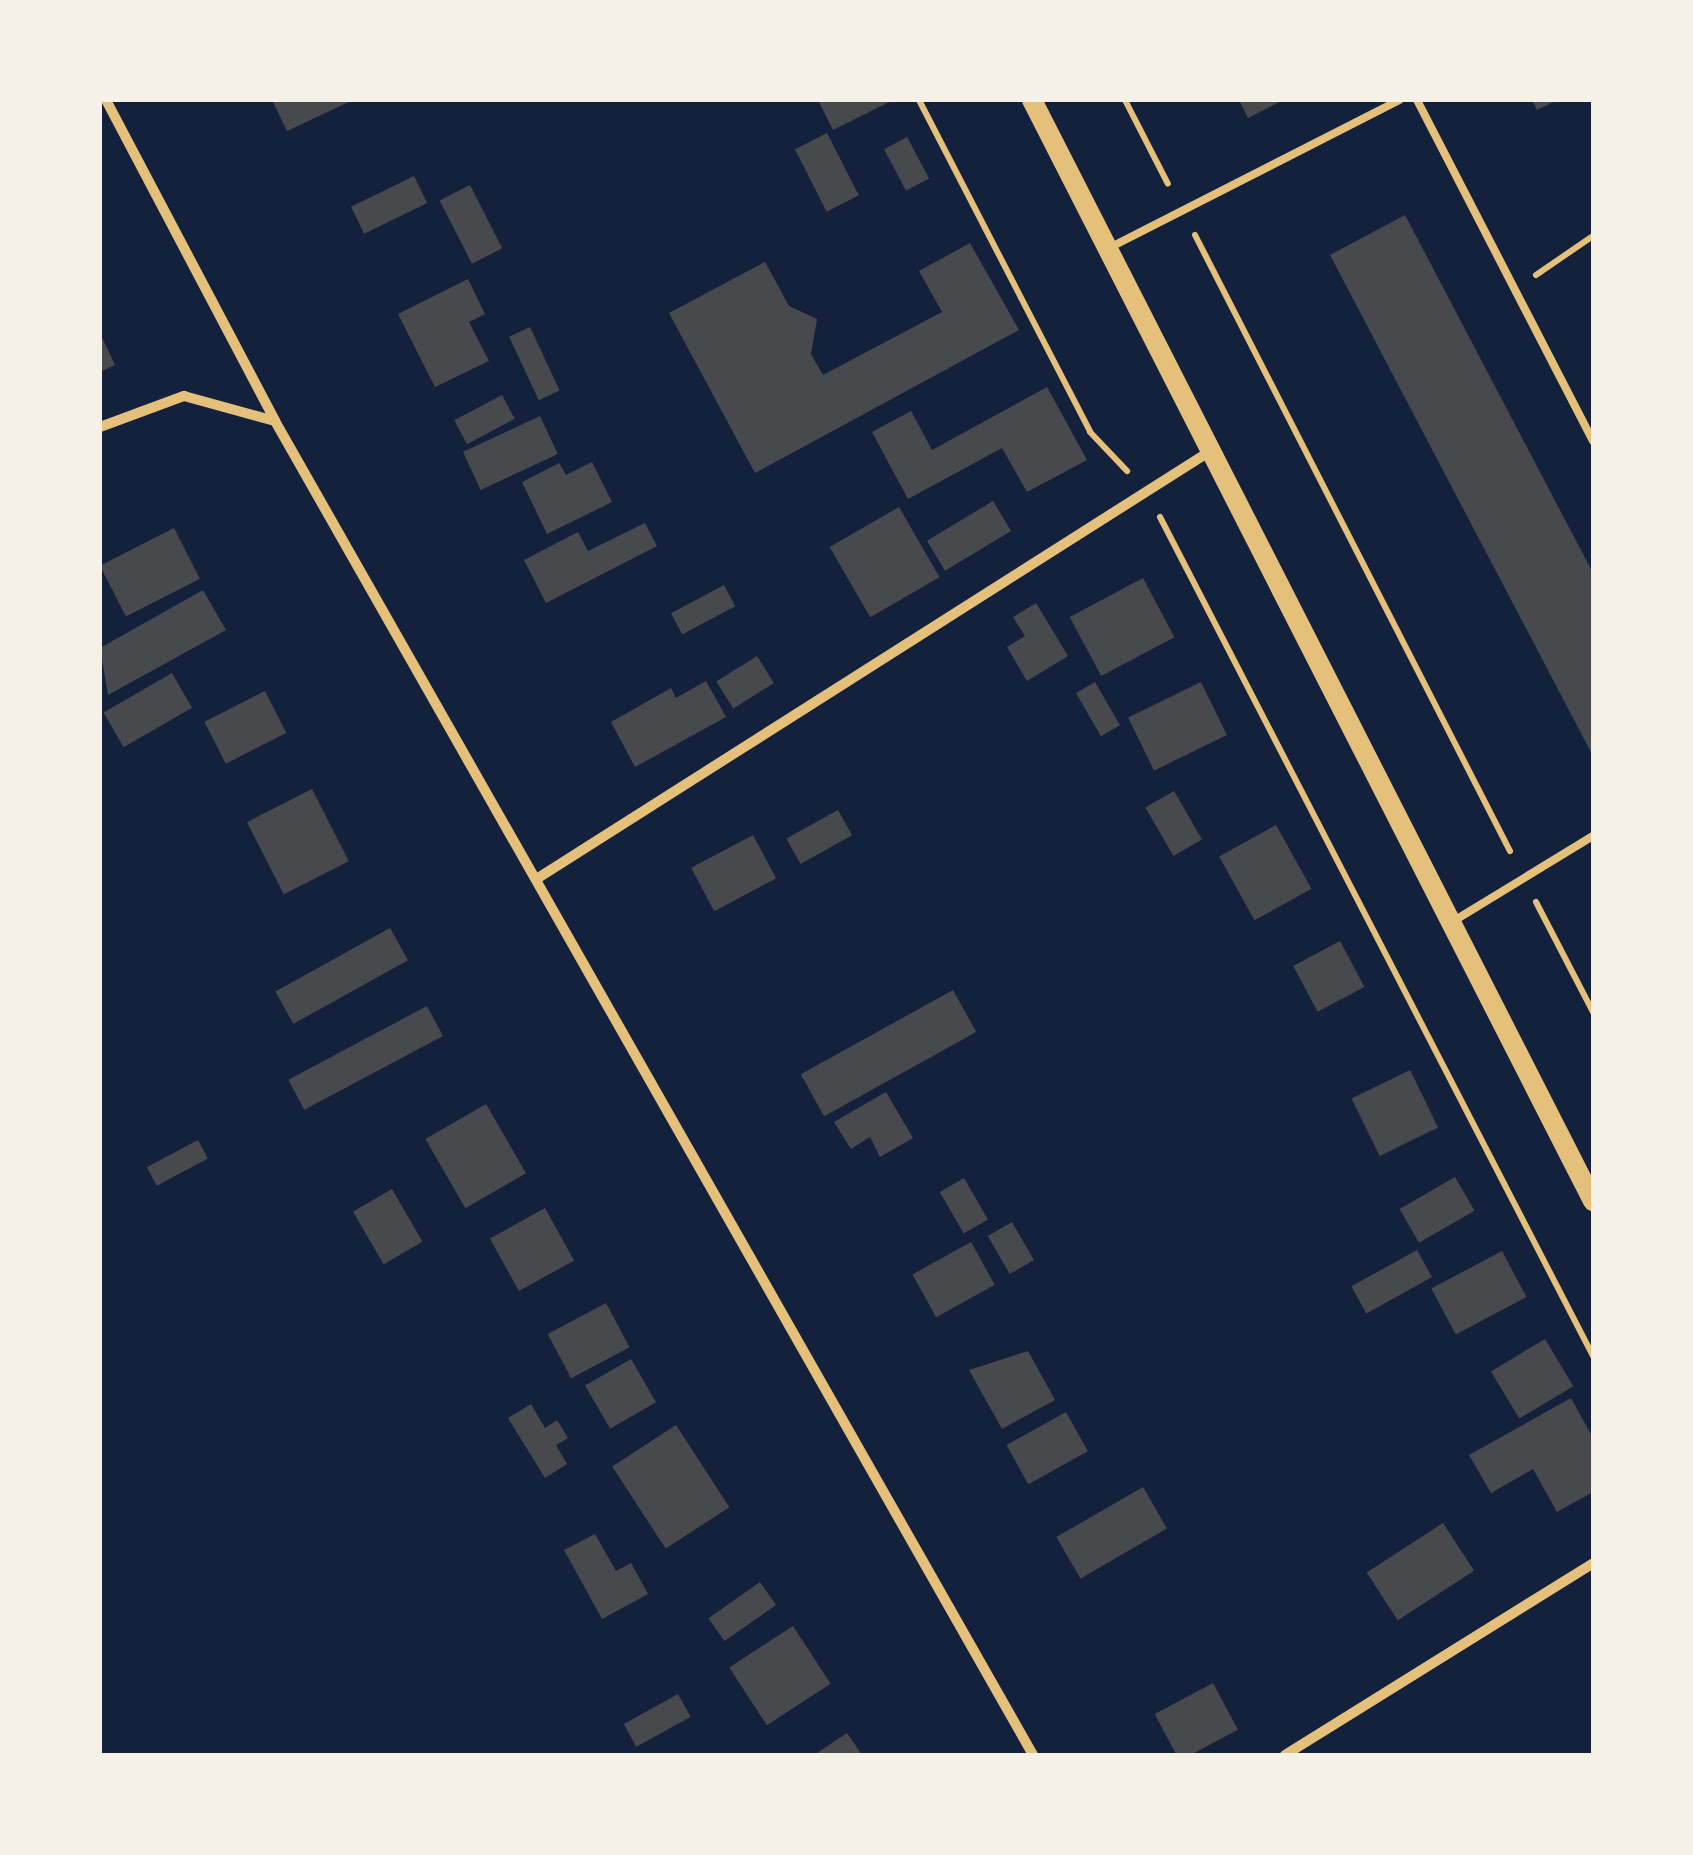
<!DOCTYPE html>
<style>
body{margin:0}
#map{position:relative;width:1693px;height:1855px;overflow:hidden;background:#14213d;font-family:"Golos Text",sans-serif}
div>[style]{position:absolute}
.building>*{inset:0;background:#48494c;transform-origin:0 0}
.path>*{height:6px;margin:-3px;padding:0 3px;transform-origin:3px;border-radius:3px;background:#e5c07b}
.service>*{height:8px;margin:-4px;padding:0 4px;transform-origin:4px;border-radius:4px;background:#e5c07b}
.minor>*{height:10px;margin:-5px;padding:0 5px;transform-origin:5px;border-radius:5px;background:#e5c07b}
.secondary>*{height:20px;margin:-10px;padding:0 10px;transform-origin:10px;border-radius:10px;background:#e5c07b}
span{translate:-50% -50%;white-space:nowrap;text-align:center;line-height:1.15;-webkit-text-stroke:10px #f6f1e7;paint-order:stroke}
.frame{position:absolute;inset:0;border:102px solid #f6f1e7;pointer-events:none}
</style>
<div id="map">
<div class="building">
<i style="clip-path:polygon(272px 100px,353px 100px,287px 131px)"></i>
<i style="clip-path:polygon(818px 100px,893px 100px,833px 130px)"></i>
<i style="clip-path:polygon(1239px 100px,1283px 100px,1248px 118px)"></i>
<i style="clip-path:polygon(1532px 100px,1557px 100px,1537px 110px)"></i>
<i style="left:827px;top:133px;width:70px;height:36px;rotate:63deg"></i>
<i style="left:907px;top:137px;width:47px;height:26px;rotate:62deg"></i>
<i style="left:414px;top:176px;width:30px;height:70px;rotate:64deg"></i>
<i style="left:470px;top:185px;width:71px;height:34px;rotate:63deg"></i>
<i style="clip-path:polygon(1405px 215px,1593px 573px,1593px 756px,1330px 255px)"></i>
<i style="clip-path:polygon(970px 243px,1019px 330px,755px 473px,669px 313px,765px 262px,789px 306px,817px 319px,811px 354px,823px 375px,942px 312px,919px 271px)"></i>
<i style="clip-path:polygon(468px 279px,485px 314px,469px 322px,489px 361px,435px 387px,398px 314px)"></i>
<i style="left:530px;top:327px;width:70px;height:23px;rotate:65deg"></i>
<i style="clip-path:polygon(100px 333px,115px 365px,100px 372px)"></i>
<i style="clip-path:polygon(1047px 387px,1087px 460px,1027px 492px,1002px 448px,908px 499px,872px 432px,911px 411px,932px 450px)"></i>
<i style="left:502px;top:395px;width:27px;height:54px;rotate:62deg"></i>
<i style="left:540px;top:416px;width:42px;height:85px;rotate:65deg"></i>
<i style="clip-path:polygon(592px 462px,612px 502px,547px 534px,522px 482px,559px 463px,566px 475px)"></i>
<i style="left:993px;top:501px;width:35px;height:77px;rotate:59deg"></i>
<i style="left:899px;top:507px;width:81px;height:80px;rotate:60deg"></i>
<i style="clip-path:polygon(645px 523px,657px 546px,546px 603px,524px 560px,578px 532px,588px 551px)"></i>
<i style="left:174px;top:528px;width:57px;height:83px;rotate:63deg"></i>
<i style="left:1143px;top:578px;width:67px;height:83px;rotate:62deg"></i>
<i style="left:724px;top:585px;width:24px;height:60px;rotate:62deg"></i>
<i style="clip-path:polygon(203px 590px,226px 630px,108px 695px,100px 648px)"></i>
<i style="clip-path:polygon(1036px 603px,1068px 656px,1027px 681px,1007px 647px,1025px 636px,1013px 617px)"></i>
<i style="left:757px;top:656px;width:32px;height:48px;rotate:58deg"></i>
<i style="left:172px;top:673px;width:40px;height:79px;rotate:60deg"></i>
<i style="clip-path:polygon(706px 681px,726px 717px,635px 767px,611px 722px,671px 688px,676px 698px)"></i>
<i style="left:1095px;top:682px;width:50px;height:22px;rotate:60deg"></i>
<i style="left:1201px;top:682px;width:59px;height:81px;rotate:64deg"></i>
<i style="left:265px;top:691px;width:47px;height:68px;rotate:63deg"></i>
<i style="left:312px;top:789px;width:81px;height:73px;rotate:63deg"></i>
<i style="left:1174px;top:791px;width:56px;height:33px;rotate:60deg"></i>
<i style="left:838px;top:810px;width:29px;height:59px;rotate:61deg"></i>
<i style="left:1276px;top:825px;width:73px;height:65px;rotate:61deg"></i>
<i style="left:753px;top:835px;width:49px;height:70px;rotate:62deg"></i>
<i style="left:390px;top:928px;width:37px;height:131px;rotate:61deg"></i>
<i style="left:1340px;top:941px;width:52px;height:53px;rotate:62deg"></i>
<i style="left:953px;top:990px;width:48px;height:174px;rotate:61deg"></i>
<i style="left:427px;top:1006px;width:34px;height:157px;rotate:62deg"></i>
<i style="left:1410px;top:1070px;width:64px;height:65px;rotate:64deg"></i>
<i style="clip-path:polygon(886px 1092px,913px 1138px,880px 1157px,870px 1137px,851px 1149px,834px 1122px)"></i>
<i style="left:486px;top:1104px;width:80px;height:70px;rotate:60deg"></i>
<i style="left:198px;top:1140px;width:21px;height:58px;rotate:62deg"></i>
<i style="left:1455px;top:1177px;width:39px;height:64px;rotate:60deg"></i>
<i style="left:964px;top:1178px;width:48px;height:28px;rotate:60deg"></i>
<i style="left:392px;top:1189px;width:61px;height:45px;rotate:60deg"></i>
<i style="left:545px;top:1208px;width:60px;height:63px;rotate:61deg"></i>
<i style="left:1012px;top:1222px;width:44px;height:28px;rotate:60deg"></i>
<i style="left:971px;top:1242px;width:49px;height:67px;rotate:61deg"></i>
<i style="left:1417px;top:1250px;width:31px;height:75px;rotate:61deg"></i>
<i style="left:1502px;top:1251px;width:52px;height:80px;rotate:62deg"></i>
<i style="left:606px;top:1303px;width:50px;height:66px;rotate:62deg"></i>
<i style="left:1545px;top:1339px;width:55px;height:63px;rotate:59deg"></i>
<i style="clip-path:polygon(1028px 1351px,1055px 1400px,1002px 1429px,969px 1370px)"></i>
<i style="left:631px;top:1359px;width:50px;height:53px;rotate:60deg"></i>
<i style="clip-path:polygon(1571px 1398px,1593px 1438px,1593px 1492px,1557px 1512px,1533px 1469px,1491px 1493px,1469px 1455px)"></i>
<i style="clip-path:polygon(531px 1404px,545px 1428px,557px 1420px,568px 1438px,556px 1445px,567px 1464px,545px 1478px,508px 1418px)"></i>
<i style="left:1066px;top:1412px;width:45px;height:68px;rotate:61deg"></i>
<i style="left:676px;top:1425px;width:98px;height:76px;rotate:57deg"></i>
<i style="left:1143px;top:1487px;width:48px;height:100px;rotate:60deg"></i>
<i style="left:1443px;top:1523px;width:57px;height:91px;rotate:57deg"></i>
<i style="clip-path:polygon(595px 1534px,616px 1571px,631px 1563px,648px 1594px,602px 1619px,564px 1550px)"></i>
<i style="left:760px;top:1582px;width:28px;height:63px;rotate:55deg"></i>
<i style="left:793px;top:1626px;width:69px;height:76px;rotate:57deg"></i>
<i style="left:1213px;top:1683px;width:53px;height:66px;rotate:62deg"></i>
<i style="left:678px;top:1694px;width:26px;height:62px;rotate:61deg"></i>
<i style="clip-path:polygon(847px 1733px,862px 1755px,814px 1755px)"></i>
</div>
<div class="path">
<i style="left:919px;top:100px;width:373px;rotate:62.7deg"></i>
<i style="left:1090px;top:432px;width:54px;rotate:46.5deg"></i>
<i style="left:1125px;top:100px;width:94px;rotate:62.9deg"></i>
<i style="left:1195px;top:235px;width:692px;rotate:62.92deg"></i>
<i style="left:1536px;top:275px;width:69px;rotate:-34.4deg"></i>
<i style="left:1160px;top:517px;width:944px;rotate:62.7deg"></i>
<i style="left:1536px;top:902px;width:124px;rotate:62.6deg"></i>
</div>
<div class="service">
<i style="left:1417px;top:100px;width:384px;rotate:62.7deg"></i>
<i style="left:1109px;top:248px;width:326px;rotate:-27deg"></i>
<i style="left:1452px;top:922px;width:165px;rotate:-31.4deg"></i>
</div>
<div class="minor">
<i style="left:106px;top:100px;width:363px;rotate:62.2deg"></i>
<i style="left:275px;top:421px;width:1534px;rotate:60.39deg"></i>
<i style="left:100px;top:427px;width:90px;rotate:-20.3deg"></i>
<i style="left:184px;top:396px;width:94px;rotate:15.4deg"></i>
<i style="left:538px;top:878px;width:798px;rotate:-32.42deg"></i>
<i style="left:1285px;top:1755px;width:363px;rotate:-31.9deg"></i>
</div>
<div class="secondary">
<i style="left:1032px;top:100px;width:1236px;rotate:63deg"></i>
</div>
<div class="frame"></div>
</div>
